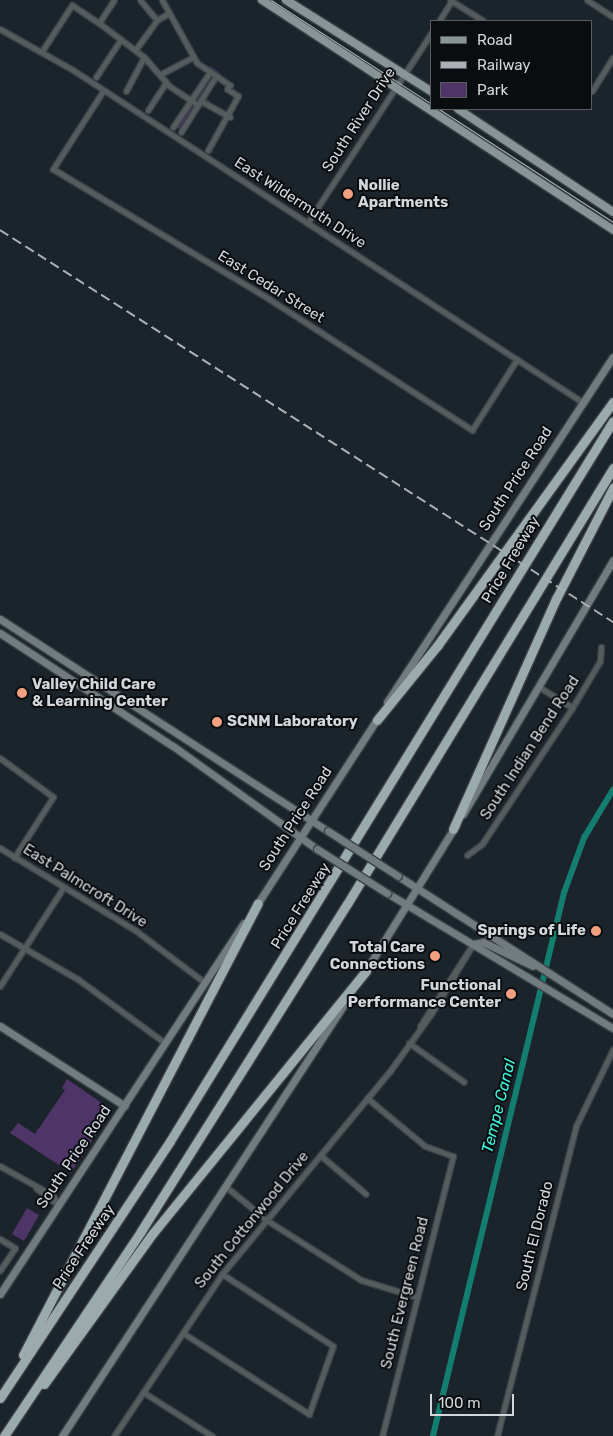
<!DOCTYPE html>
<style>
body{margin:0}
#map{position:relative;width:613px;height:1436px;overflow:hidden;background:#1c242b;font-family:Rubik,sans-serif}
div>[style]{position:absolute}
.green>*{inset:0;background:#4f3467;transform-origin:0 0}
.canal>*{height:5.5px;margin:-2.75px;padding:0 2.75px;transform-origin:2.75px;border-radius:2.75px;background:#137e70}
.roads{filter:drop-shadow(1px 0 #394147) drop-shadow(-1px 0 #394147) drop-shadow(0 1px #394147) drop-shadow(0 -1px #394147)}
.street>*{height:5px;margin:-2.5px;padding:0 2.5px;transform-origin:2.5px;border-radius:2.5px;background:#565c5d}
.secondary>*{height:7px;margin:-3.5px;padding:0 3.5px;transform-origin:3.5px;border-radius:3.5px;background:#727b7d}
.primary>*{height:8px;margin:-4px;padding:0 4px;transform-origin:4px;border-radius:4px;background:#889496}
.highway>*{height:9px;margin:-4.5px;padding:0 4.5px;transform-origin:4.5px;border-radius:4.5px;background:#9baaad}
.tram>*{height:1px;margin:-0.5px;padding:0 0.5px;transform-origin:0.5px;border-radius:0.5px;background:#aab0b5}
.rail>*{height:2px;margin-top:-1px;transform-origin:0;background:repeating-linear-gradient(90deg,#aab0b5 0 10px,transparent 0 15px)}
.bridges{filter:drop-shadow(1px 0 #394147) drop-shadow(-1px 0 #394147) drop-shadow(0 1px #394147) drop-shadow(0 -1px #394147)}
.secondary-bridge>*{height:7px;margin:-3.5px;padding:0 3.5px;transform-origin:3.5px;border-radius:3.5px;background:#727b7d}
.dots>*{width:14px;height:14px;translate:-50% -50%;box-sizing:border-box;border:2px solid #0a0d10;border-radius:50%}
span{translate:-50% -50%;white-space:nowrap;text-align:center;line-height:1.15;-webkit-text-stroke:4px #0a0d10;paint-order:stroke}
.street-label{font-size:15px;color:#d2d7dc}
.poi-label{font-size:15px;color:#d2d7dc;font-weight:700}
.left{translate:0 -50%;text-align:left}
.right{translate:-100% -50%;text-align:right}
.water-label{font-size:16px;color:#41f5dd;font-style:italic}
.legend{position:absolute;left:430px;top:20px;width:162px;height:90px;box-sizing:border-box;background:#0a0d10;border:1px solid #5a5e62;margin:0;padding:6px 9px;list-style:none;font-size:15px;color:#d2d7dc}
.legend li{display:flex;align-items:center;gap:10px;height:25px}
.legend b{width:25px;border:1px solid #5a5e62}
.scale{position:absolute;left:430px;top:1394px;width:84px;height:22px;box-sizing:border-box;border:2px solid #d2d7dc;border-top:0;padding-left:6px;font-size:15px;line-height:18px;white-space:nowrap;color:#d2d7dc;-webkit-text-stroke:4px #0a0d10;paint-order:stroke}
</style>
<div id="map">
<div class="green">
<i style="clip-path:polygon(210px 66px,221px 74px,203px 96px,217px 107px,202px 103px,185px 133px,172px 124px)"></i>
<i style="clip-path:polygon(67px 1079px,112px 1110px,71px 1173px,10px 1133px,18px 1123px,35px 1134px,65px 1090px,62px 1088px)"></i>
<i style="left:27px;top:1208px;width:14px;height:30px;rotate:30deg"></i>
</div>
<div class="canal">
<i style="left:433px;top:1436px;width:559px;rotate:-76.44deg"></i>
<i style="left:564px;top:893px;width:59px;rotate:-70deg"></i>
<i style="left:584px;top:838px;width:56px;rotate:-58.9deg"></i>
</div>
<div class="roads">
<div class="street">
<i style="left:140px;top:0;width:26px;rotate:50deg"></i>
<i style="left:157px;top:20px;width:14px;rotate:-30deg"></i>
<i style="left:162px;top:0;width:72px;rotate:60.9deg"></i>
<i style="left:197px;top:63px;width:40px;rotate:34deg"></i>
<i style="left:230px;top:85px;width:5px;rotate:127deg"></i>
<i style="left:227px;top:89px;width:13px;rotate:32deg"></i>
<i style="left:238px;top:96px;width:62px;rotate:119.1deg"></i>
<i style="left:450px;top:0;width:39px;rotate:32deg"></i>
<i style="left:587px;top:0;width:31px;rotate:33deg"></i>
<i style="left:439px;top:21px;width:25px;rotate:-58deg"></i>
<i style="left:99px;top:23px;width:56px;rotate:37.1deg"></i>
<i style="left:144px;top:57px;width:37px;rotate:49deg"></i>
<i style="left:168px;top:85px;width:36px;rotate:34deg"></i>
<i style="left:0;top:29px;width:84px;rotate:29.3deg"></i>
<i style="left:73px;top:70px;width:608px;rotate:33.11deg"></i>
<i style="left:136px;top:49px;width:36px;rotate:-54deg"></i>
<i style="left:42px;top:51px;width:55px;rotate:-56.9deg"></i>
<i style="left:72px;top:5px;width:32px;rotate:34deg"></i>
<i style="left:99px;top:23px;width:27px;rotate:-57deg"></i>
<i style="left:161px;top:74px;width:36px;rotate:-28deg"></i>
<i style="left:96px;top:77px;width:45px;rotate:-56.7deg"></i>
<i style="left:103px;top:91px;width:93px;rotate:122.7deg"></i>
<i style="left:53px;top:169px;width:252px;rotate:31deg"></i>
<i style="left:269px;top:299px;width:242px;rotate:32.8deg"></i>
<i style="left:472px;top:430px;width:84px;rotate:-57.6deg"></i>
<i style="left:126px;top:91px;width:38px;rotate:-62deg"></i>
<i style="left:592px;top:91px;width:39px;rotate:-58deg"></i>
<i style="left:201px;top:101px;width:33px;rotate:29deg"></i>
<i style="left:148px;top:110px;width:33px;rotate:-57deg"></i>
<i style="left:173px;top:127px;width:66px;rotate:-56.1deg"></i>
<i style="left:181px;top:132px;width:66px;rotate:-58deg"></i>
<i style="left:308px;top:222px;width:227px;rotate:-56.9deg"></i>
<i style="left:539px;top:687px;width:39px;rotate:32deg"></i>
<i style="left:0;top:758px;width:66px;rotate:36.3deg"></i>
<i style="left:53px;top:797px;width:72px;rotate:122.6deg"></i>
<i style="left:0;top:848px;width:158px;rotate:31.3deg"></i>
<i style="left:135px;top:930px;width:86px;rotate:37deg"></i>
<i style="left:467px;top:855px;width:19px;rotate:-36deg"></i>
<i style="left:482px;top:844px;width:163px;rotate:-56.5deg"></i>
<i style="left:572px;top:708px;width:55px;rotate:-59.2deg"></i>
<i style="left:600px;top:661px;width:14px;rotate:-86deg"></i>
<i style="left:0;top:934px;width:91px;rotate:30.2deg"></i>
<i style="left:79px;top:980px;width:107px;rotate:36.2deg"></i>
<i style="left:0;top:986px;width:117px;rotate:-57.3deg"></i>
<i style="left:420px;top:1026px;width:98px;rotate:-57.1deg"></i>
<i style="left:409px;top:1043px;width:67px;rotate:35.3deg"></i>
<i style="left:367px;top:1098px;width:75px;rotate:39.6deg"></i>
<i style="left:425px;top:1146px;width:30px;rotate:20deg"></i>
<i style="left:453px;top:1156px;width:289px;rotate:104.2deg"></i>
<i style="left:320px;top:1155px;width:60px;rotate:40.3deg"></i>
<i style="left:0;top:1166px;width:60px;rotate:29.1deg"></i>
<i style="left:52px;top:1195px;width:11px;rotate:52deg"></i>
<i style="left:225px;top:1186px;width:55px;rotate:39.1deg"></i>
<i style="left:268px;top:1221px;width:110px;rotate:32.4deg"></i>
<i style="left:361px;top:1280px;width:59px;rotate:16.9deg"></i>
<i style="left:36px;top:1188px;width:26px;rotate:37deg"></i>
<i style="left:0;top:1239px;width:17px;rotate:31deg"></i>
<i style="left:15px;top:1248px;width:27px;rotate:124deg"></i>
<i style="left:183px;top:1333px;width:150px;rotate:32.7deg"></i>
<i style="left:309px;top:1414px;width:72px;rotate:-70.6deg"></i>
<i style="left:333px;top:1346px;width:132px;rotate:-147deg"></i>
<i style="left:143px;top:1392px;width:82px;rotate:32.5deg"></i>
<i style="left:114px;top:1436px;width:195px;rotate:-56.3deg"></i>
<i style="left:222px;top:1274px;width:264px;rotate:-50.4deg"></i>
<i style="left:390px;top:1071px;width:70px;rotate:-54.3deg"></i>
<i style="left:431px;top:1014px;width:82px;rotate:-59deg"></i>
<i style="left:497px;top:1436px;width:320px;rotate:-75.7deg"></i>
<i style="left:576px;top:1126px;width:85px;rotate:-64.3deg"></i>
</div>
<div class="secondary">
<i style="left:0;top:619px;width:391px;rotate:32.9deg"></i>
<i style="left:0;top:633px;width:207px;rotate:33.2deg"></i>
<i style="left:173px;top:746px;width:177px;rotate:35.6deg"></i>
<i style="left:387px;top:702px;width:412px;rotate:-56.8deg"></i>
<i style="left:463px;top:814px;width:295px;rotate:-59.4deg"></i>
<i style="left:398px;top:876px;width:255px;rotate:32.7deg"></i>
<i style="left:387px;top:893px;width:263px;rotate:30.9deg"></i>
<i style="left:256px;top:906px;width:226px;rotate:-57.1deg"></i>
<i style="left:473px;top:944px;width:10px;rotate:-11deg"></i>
<i style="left:483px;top:942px;width:55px;rotate:25.6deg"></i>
<i style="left:363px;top:975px;width:176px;rotate:-58.2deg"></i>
<i style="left:0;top:1026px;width:148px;rotate:32.6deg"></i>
<i style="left:0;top:1294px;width:444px;rotate:-56.7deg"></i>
<i style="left:62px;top:1436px;width:517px;rotate:-56.83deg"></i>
</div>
<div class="primary">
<i style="left:262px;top:0;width:420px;rotate:33.2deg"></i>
<i style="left:286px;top:0;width:173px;rotate:32.2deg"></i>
<i style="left:458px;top:109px;width:186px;rotate:33.6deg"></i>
</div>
<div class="highway">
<i style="left:377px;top:720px;width:95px;rotate:-51deg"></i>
<i style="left:437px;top:646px;width:301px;rotate:-54.2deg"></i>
<i style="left:453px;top:829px;width:254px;rotate:-65.9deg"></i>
<i style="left:557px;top:597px;width:123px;rotate:-62.8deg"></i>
<i style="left:23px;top:1355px;width:509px;rotate:-62.53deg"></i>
<i style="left:44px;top:1384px;width:186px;rotate:-54.2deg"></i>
<i style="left:153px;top:1233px;width:338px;rotate:-50.9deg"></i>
<i style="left:0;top:1398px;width:308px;rotate:-56.5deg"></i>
<i style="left:170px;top:1141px;width:845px;rotate:-58.4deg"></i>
<i style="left:4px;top:1436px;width:247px;rotate:-56.2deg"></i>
<i style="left:141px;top:1231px;width:386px;rotate:-57.8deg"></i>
<i style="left:347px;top:904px;width:511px;rotate:-58.61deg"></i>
</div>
</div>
<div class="tram">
<i style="left:271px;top:0;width:192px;rotate:32.9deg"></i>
<i style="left:439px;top:109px;width:207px;rotate:33deg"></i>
</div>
<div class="rail">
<i style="left:0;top:230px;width:728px;rotate:32.6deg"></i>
</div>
<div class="bridges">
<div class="secondary-bridge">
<i style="left:328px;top:831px;width:83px;rotate:32.7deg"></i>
<i style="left:317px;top:849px;width:83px;rotate:32.2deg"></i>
</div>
</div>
<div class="dots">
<i style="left:348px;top:194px;background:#f2a081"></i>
<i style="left:22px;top:693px;background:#f2a081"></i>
<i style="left:217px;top:722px;background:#f2a081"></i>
<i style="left:596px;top:931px;background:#f2a081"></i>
<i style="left:435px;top:956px;background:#f2a081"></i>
<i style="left:511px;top:994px;background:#f2a081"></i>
</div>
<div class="street-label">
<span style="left:359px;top:120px;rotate:-57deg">South River Drive</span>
<span style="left:300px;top:203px;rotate:33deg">East Wildermuth Drive</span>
<span style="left:271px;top:287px;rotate:32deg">East Cedar Street</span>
<span style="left:516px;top:479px;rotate:-57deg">South Price Road</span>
<span style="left:511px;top:560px;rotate:-59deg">Price Freeway</span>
<span style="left:530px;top:748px;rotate:-57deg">South Indian Bend Road</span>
<span style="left:296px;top:819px;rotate:-57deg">South Price Road</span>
<span style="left:85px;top:886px;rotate:32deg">East Palmcroft Drive</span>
<span style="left:301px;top:906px;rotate:-58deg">Price Freeway</span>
<span style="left:74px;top:1157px;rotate:-56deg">South Price Road</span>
<span style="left:252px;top:1220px;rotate:-51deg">South Cottonwood Drive</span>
<span style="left:535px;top:1236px;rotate:-76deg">South El Dorado</span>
<span style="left:84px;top:1247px;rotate:-56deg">Price Freeway</span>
<span style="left:405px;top:1293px;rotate:-76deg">South Evergreen Road</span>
</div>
<div class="poi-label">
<span class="left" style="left:358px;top:194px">Nollie<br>Apartments</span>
<span class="left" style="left:32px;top:693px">Valley Child Care<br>&amp; Learning Center</span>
<span class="left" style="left:227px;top:722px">SCNM Laboratory</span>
<span class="right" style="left:586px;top:931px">Springs of Life</span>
<span class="right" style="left:425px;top:956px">Total Care<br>Connections</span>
<span class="right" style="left:501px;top:994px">Functional<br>Performance Center</span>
</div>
<div class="water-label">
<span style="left:499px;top:1106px;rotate:-76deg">Tempe Canal</span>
</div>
<ul class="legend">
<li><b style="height:6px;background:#889496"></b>Road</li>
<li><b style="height:6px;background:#aab0b5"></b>Railway</li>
<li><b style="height:14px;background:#4f3467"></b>Park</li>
</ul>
<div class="scale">100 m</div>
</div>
